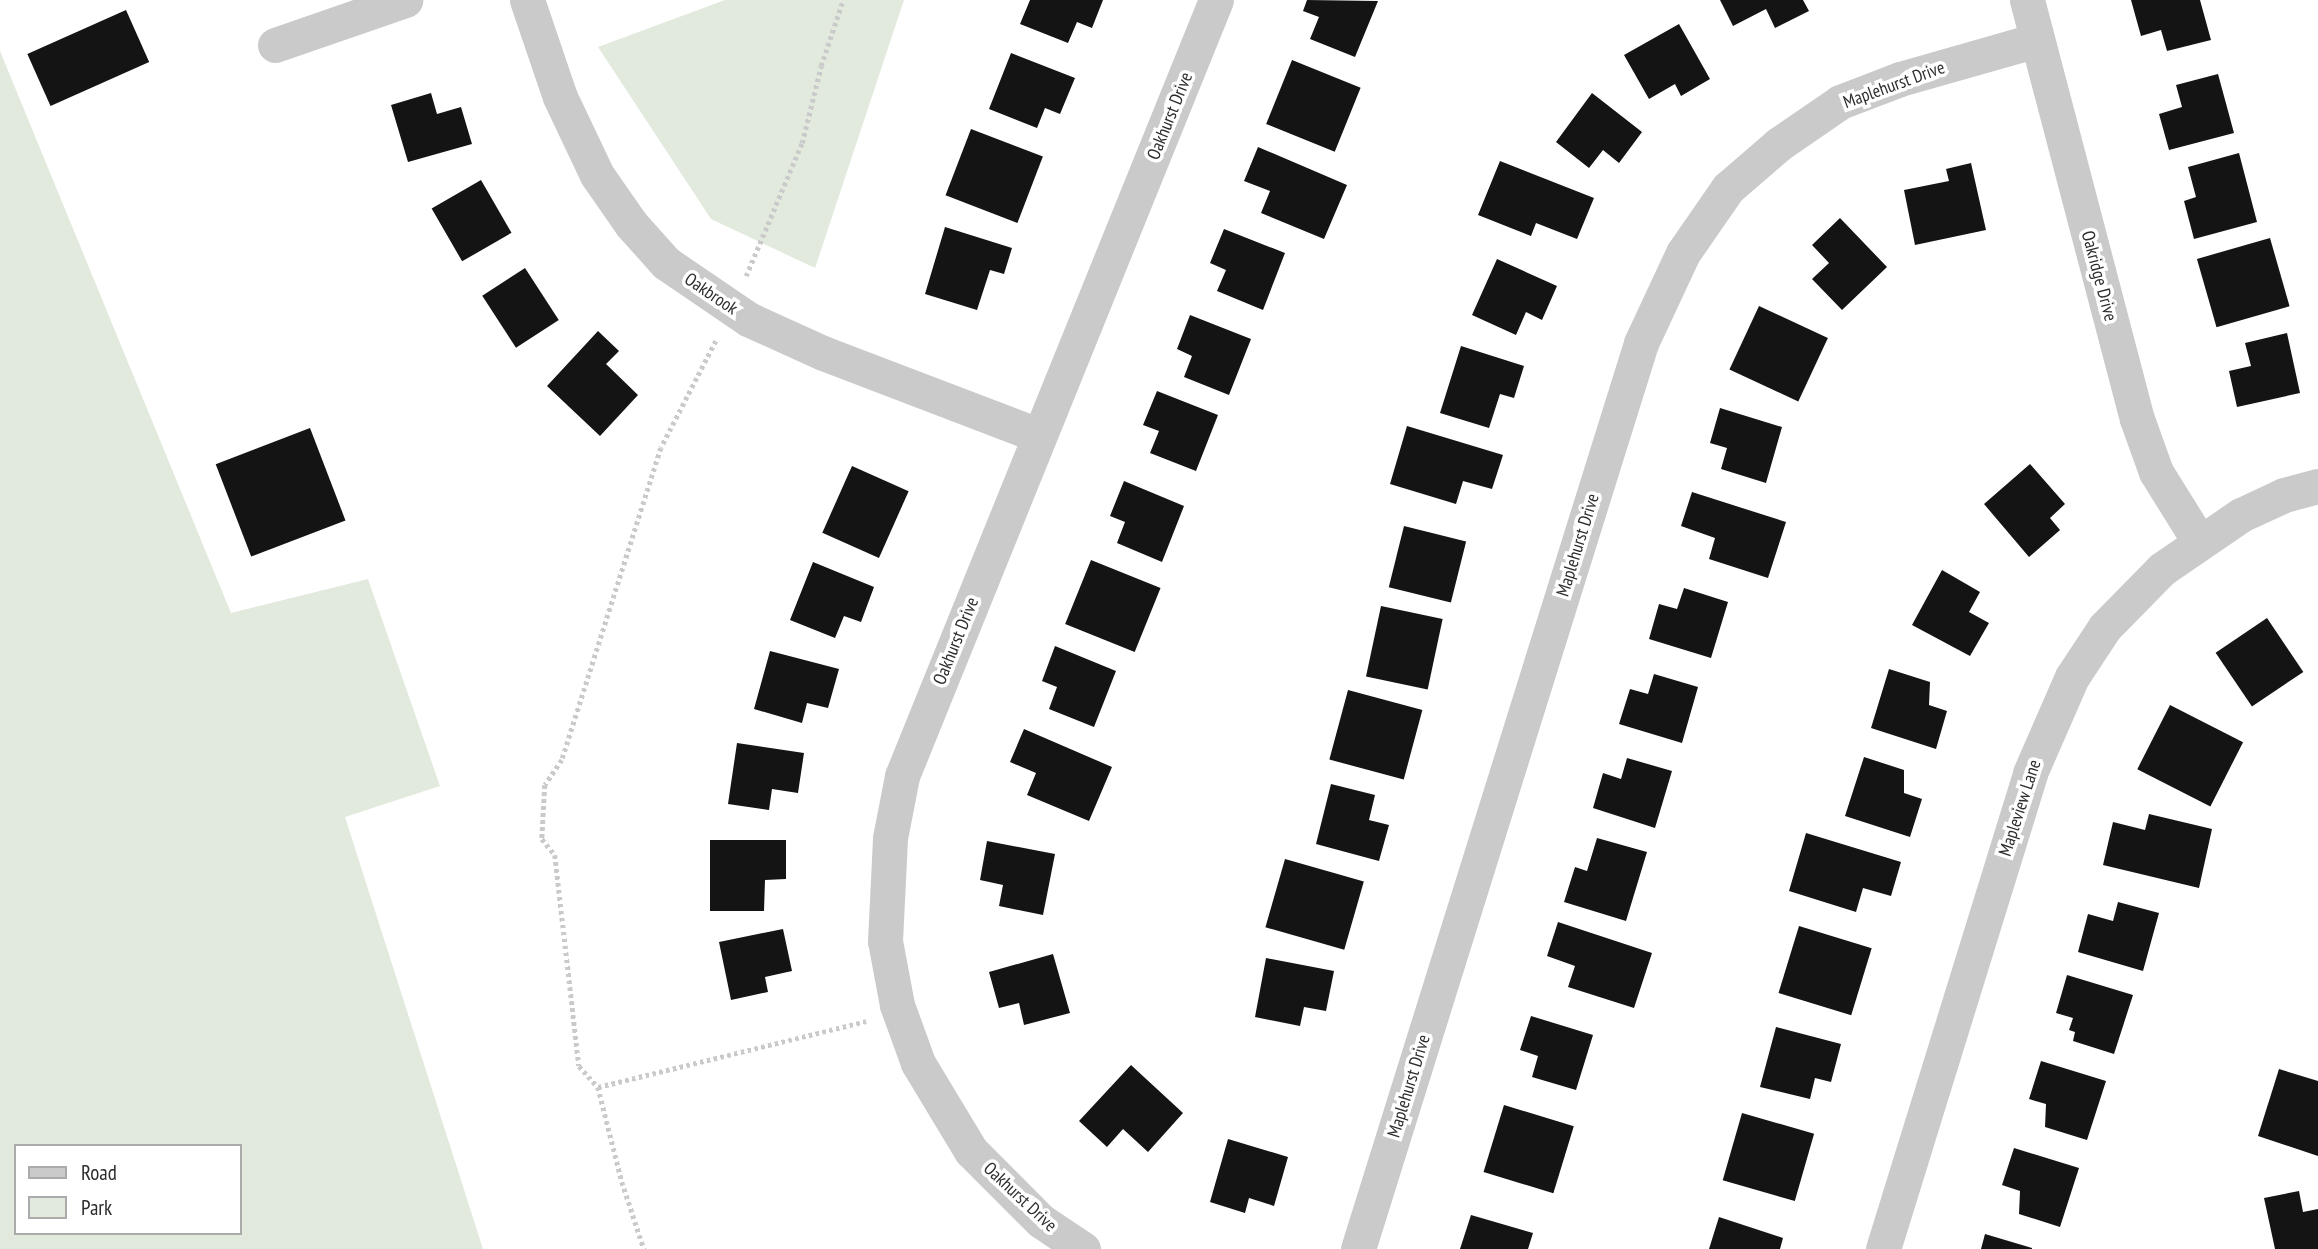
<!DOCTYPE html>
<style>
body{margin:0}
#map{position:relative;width:2318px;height:1249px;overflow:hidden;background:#fff;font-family:"PT Sans Narrow",sans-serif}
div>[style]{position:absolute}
.green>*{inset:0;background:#e1eadc}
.building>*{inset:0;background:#141414;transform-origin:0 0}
.path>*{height:4.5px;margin-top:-2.25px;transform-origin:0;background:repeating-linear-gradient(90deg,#cacaca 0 3.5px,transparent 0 7px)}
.street>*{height:35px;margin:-17.5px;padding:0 17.5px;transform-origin:17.5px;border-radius:17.5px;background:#cacaca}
span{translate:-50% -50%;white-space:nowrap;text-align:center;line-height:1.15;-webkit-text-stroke:7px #fff;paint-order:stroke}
.street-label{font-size:18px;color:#2d2d2d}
.legend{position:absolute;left:14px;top:1144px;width:228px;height:91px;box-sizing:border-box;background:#fff;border:2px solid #ababab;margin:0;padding:9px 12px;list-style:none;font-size:21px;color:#2d2d2d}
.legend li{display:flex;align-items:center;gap:14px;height:35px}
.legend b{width:35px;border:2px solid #ababab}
</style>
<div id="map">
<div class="green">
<i style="clip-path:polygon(725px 0,904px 0,815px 268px,711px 219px,598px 47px)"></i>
<i style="clip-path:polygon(evenodd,0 51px,231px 613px,368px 579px,440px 786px,345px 817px,483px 1249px,0 1249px,0 51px,16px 1146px,240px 1146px,240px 1233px,16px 1233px,16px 1146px)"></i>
</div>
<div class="building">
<i style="clip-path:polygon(1030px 0,1103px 0,1092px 28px,1077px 22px,1068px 43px,1020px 24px)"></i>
<i style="clip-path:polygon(1307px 0,1378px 1px,1355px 57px,1310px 39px,1319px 17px,1303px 11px)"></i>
<i style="clip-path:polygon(1720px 0,1803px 0,1809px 11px,1775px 28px,1766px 9px,1733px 26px)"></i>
<i style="clip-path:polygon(2131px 0,2200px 0,2211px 40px,2167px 51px,2161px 30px,2141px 36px)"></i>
<i style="left:126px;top:10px;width:57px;height:108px;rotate:66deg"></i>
<i style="clip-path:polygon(1679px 24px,1710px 79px,1681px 96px,1675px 84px,1649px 99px,1624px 55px)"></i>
<i style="clip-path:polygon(1011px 53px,1075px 78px,1060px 114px,1045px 108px,1037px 128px,989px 109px)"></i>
<i style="left:1292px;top:60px;width:74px;height:69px;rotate:22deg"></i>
<i style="clip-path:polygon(2218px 74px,2234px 133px,2169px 150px,2159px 114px,2182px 107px,2176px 85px)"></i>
<i style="clip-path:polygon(431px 93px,437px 114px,461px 107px,472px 144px,408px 162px,391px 105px)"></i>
<i style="clip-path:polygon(1592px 93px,1642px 132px,1619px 163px,1603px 150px,1589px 168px,1556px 142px)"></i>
<i style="left:971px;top:129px;width:77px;height:71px;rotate:21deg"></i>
<i style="clip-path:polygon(1258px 147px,1347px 185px,1324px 239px,1261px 213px,1270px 191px,1244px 181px)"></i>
<i style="clip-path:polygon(2239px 153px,2257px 222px,2194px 239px,2184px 201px,2196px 197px,2188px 167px)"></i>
<i style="clip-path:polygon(1500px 161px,1594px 198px,1577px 239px,1536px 223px,1531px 236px,1478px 215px)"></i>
<i style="clip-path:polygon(1971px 163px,1986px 230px,1915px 245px,1904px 190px,1949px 181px,1946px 169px)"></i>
<i style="left:481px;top:180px;width:61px;height:57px;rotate:60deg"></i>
<i style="clip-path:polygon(1840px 218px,1887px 267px,1842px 310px,1812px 279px,1829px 263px,1812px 245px)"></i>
<i style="clip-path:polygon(945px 227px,1012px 248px,1004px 274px,990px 270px,977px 310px,925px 294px)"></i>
<i style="clip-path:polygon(1224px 229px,1285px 253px,1263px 310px,1217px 291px,1226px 270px,1210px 263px)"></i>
<i style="left:2270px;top:238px;width:71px;height:76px;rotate:74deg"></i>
<i style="clip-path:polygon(1497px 259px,1557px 286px,1542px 320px,1526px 312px,1516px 335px,1472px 315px)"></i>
<i style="left:525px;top:268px;width:62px;height:51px;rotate:57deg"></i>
<i style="left:1759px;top:306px;width:76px;height:70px;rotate:25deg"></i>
<i style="clip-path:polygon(1190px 315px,1251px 339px,1229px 395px,1184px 377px,1192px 356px,1177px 349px)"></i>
<i style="clip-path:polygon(598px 331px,619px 351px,606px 364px,638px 395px,600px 436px,547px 386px)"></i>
<i style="clip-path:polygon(2287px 333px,2300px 393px,2237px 407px,2229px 371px,2251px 366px,2245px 343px)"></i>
<i style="clip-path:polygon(1461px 346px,1524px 366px,1514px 398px,1500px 394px,1489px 428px,1440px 413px)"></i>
<i style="clip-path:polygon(1157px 391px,1218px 415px,1196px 471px,1150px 453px,1159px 431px,1143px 425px)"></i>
<i style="clip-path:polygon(1720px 408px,1782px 427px,1766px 483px,1721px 469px,1727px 448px,1710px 443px)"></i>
<i style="clip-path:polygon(1407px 426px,1503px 455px,1492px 489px,1463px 481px,1456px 504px,1390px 484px)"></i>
<i style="left:310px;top:428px;width:99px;height:101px;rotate:69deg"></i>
<i style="clip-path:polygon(2030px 464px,2065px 504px,2050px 518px,2060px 530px,2029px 557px,1984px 504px)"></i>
<i style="left:852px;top:466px;width:62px;height:73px;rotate:24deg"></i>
<i style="clip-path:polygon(1124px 481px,1184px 506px,1162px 562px,1117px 543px,1125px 522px,1110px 516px)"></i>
<i style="clip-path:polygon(1692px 492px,1786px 522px,1768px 578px,1709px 559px,1715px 538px,1681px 526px)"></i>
<i style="left:1404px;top:526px;width:64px;height:63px;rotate:14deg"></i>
<i style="left:1091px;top:560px;width:75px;height:69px;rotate:22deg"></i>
<i style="clip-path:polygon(813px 562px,874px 587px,861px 622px,844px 616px,835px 638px,790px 620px)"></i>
<i style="clip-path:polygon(1942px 570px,1980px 592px,1969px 612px,1989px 623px,1970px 656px,1912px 625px)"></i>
<i style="clip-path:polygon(1684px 588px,1728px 602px,1711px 658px,1649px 639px,1659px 604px,1677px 609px)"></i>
<i style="left:1381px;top:606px;width:63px;height:72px;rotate:12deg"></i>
<i style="left:2267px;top:618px;width:65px;height:62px;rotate:56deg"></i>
<i style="clip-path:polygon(1055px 646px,1116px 671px,1094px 727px,1049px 709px,1057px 687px,1042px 681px)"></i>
<i style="clip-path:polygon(770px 651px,839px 669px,828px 708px,807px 703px,802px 723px,754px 709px)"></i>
<i style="clip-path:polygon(1889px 669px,1930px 682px,1929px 705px,1947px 711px,1936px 749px,1871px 728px)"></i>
<i style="clip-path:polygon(1654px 674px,1698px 687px,1682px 743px,1619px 724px,1630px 689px,1648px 694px)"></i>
<i style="left:1348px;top:690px;width:77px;height:72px;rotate:15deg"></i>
<i style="left:2170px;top:705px;width:82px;height:72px;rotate:27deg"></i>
<i style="clip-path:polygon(1024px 729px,1112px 767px,1089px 821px,1027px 795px,1036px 773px,1010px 762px)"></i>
<i style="clip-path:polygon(737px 743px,804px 753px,798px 793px,772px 789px,769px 810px,728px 804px)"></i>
<i style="clip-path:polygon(1864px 757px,1904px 770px,1904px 793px,1922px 799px,1910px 837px,1845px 816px)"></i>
<i style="clip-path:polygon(1627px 758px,1672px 771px,1655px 828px,1593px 808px,1603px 773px,1621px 779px)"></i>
<i style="clip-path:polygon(1331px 784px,1375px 795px,1369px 820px,1389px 825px,1379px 861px,1316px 844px)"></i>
<i style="clip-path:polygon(2149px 814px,2212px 829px,2199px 888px,2103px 865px,2113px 822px,2145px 830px)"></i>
<i style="clip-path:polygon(1806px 833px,1901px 862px,1891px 896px,1863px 888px,1856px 912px,1789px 891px)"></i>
<i style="clip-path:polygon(1597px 838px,1647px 852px,1626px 921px,1564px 902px,1575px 867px,1587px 871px)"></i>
<i style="clip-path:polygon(710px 840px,786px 840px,786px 879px,765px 880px,764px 911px,710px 911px)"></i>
<i style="clip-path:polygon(987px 841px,1055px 854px,1043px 915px,999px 906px,1003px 885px,980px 880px)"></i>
<i style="left:1285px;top:859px;width:82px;height:71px;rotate:16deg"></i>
<i style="clip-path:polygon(2118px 902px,2159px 913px,2143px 971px,2078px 952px,2088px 914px,2113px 921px)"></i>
<i style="clip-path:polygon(1558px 922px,1652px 953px,1634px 1008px,1568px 987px,1575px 966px,1547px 956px)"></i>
<i style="left:1799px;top:926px;width:76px;height:70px;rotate:17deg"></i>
<i style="clip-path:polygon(783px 929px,792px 971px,765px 977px,768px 992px,731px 1000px,719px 942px)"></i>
<i style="clip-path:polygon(1053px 954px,1070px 1013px,1024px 1025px,1019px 1003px,999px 1008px,989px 972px)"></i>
<i style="clip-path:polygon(1266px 958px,1334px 971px,1326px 1011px,1304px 1007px,1300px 1026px,1255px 1017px)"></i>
<i style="clip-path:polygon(2067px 975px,2133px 995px,2114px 1054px,2073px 1041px,2075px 1032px,2069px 1030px,2073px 1018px,2056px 1013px)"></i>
<i style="clip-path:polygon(1531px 1016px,1593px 1035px,1576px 1090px,1532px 1077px,1538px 1056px,1520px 1050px)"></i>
<i style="clip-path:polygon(1776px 1027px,1841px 1044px,1831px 1082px,1815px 1078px,1810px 1099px,1760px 1087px)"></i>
<i style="clip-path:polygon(2041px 1061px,2106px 1081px,2087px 1140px,2045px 1127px,2046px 1104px,2029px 1099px)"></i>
<i style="clip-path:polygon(1131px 1065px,1183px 1113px,1148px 1152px,1123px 1129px,1107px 1147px,1079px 1121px)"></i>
<i style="clip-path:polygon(2279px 1069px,2318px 1081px,2318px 1156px,2258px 1136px)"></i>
<i style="left:1504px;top:1105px;width:73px;height:70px;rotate:17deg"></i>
<i style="left:1742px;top:1113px;width:75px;height:70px;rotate:16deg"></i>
<i style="clip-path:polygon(1228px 1139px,1288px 1157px,1274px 1206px,1249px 1198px,1245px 1213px,1210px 1202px)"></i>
<i style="clip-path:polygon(2014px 1148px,2079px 1168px,2060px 1227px,2019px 1214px,2020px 1191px,2002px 1185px)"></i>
<i style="clip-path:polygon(2299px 1191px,2303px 1212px,2318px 1209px,2318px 1249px,2275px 1249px,2264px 1198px)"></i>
<i style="clip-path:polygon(1471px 1215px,1533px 1233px,1528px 1249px,1460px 1249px)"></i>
<i style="clip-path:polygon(1719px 1217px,1783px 1238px,1780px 1249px,1709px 1249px)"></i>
<i style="clip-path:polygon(1985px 1234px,2032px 1248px,2032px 1249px,1981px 1249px)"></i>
</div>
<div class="path">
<i style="left:746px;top:276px;width:144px;rotate:-67.2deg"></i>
<i style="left:802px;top:143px;width:79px;rotate:-76.1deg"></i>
<i style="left:821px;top:66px;width:70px;rotate:-71.6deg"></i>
<i style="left:716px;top:341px;width:120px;rotate:117.2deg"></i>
<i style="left:661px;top:448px;width:327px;rotate:107.6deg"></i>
<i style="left:562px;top:760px;width:30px;rotate:124deg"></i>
<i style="left:545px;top:785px;width:54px;rotate:93.2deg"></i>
<i style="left:542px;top:839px;width:21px;rotate:51deg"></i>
<i style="left:555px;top:855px;width:212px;rotate:83.5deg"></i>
<i style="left:579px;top:1066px;width:28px;rotate:48deg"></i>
<i style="left:598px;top:1087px;width:276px;rotate:-13.8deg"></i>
<i style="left:598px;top:1087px;width:98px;rotate:75.8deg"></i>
<i style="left:622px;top:1182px;width:71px;rotate:71.8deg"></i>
</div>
<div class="street">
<i style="left:527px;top:0;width:102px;rotate:71.2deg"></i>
<i style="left:560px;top:97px;width:86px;rotate:64.6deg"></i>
<i style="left:597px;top:175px;width:60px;rotate:55.2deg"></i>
<i style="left:631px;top:224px;width:52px;rotate:48.1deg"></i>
<i style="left:666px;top:263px;width:99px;rotate:34.3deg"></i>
<i style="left:748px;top:319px;width:82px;rotate:24.4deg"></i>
<i style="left:823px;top:353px;width:230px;rotate:20.9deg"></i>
<i style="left:2027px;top:0;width:433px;rotate:75.3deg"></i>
<i style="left:2137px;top:419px;width:56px;rotate:70.3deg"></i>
<i style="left:2156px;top:472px;width:81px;rotate:58.1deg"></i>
<i style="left:275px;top:45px;width:138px;rotate:-19.1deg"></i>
<i style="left:1083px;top:1249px;width:50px;rotate:-146.3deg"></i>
<i style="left:1041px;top:1221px;width:99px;rotate:-135deg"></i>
<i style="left:971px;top:1151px;width:103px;rotate:-121.1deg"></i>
<i style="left:918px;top:1063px;width:62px;rotate:-109.9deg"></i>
<i style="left:897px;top:1005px;width:65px;rotate:-100.6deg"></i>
<i style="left:885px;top:941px;width:103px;rotate:-87.2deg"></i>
<i style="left:890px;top:838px;width:63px;rotate:-79deg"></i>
<i style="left:902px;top:776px;width:837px;rotate:-67.97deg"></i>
<i style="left:1358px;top:1249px;width:949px;rotate:-72.65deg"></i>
<i style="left:1641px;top:343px;width:99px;rotate:-65deg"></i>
<i style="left:1683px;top:253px;width:79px;rotate:-55.3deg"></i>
<i style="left:1728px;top:188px;width:67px;rotate:-40.8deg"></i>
<i style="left:1779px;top:144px;width:74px;rotate:-34.5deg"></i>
<i style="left:1840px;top:102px;width:64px;rotate:-21deg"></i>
<i style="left:1900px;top:79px;width:142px;rotate:-15.9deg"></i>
<i style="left:1883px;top:1249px;width:498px;rotate:-72.8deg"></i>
<i style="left:2030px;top:773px;width:105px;rotate:-66.4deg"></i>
<i style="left:2072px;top:677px;width:60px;rotate:-56.6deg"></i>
<i style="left:2105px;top:627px;width:81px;rotate:-45.5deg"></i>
<i style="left:2162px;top:569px;width:96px;rotate:-34.4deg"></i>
<i style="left:2241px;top:515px;width:47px;rotate:-24.9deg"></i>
<i style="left:2284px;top:495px;width:35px;rotate:-15deg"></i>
</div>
<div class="street-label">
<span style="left:1894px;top:85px;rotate:-20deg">Maplehurst Drive</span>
<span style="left:1170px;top:116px;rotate:-68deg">Oakhurst Drive</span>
<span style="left:2099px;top:276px;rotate:75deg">Oakridge Drive</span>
<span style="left:711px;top:294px;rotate:34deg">Oakbrook</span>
<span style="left:1578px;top:545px;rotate:-73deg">Maplehurst Drive</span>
<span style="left:956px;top:641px;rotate:-68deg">Oakhurst Drive</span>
<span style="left:2020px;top:808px;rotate:-72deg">Mapleview Lane</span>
<span style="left:1409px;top:1086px;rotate:-73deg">Maplehurst Drive</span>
<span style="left:1020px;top:1197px;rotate:43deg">Oakhurst Drive</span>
</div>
<ul class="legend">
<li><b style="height:9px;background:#cacaca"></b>Road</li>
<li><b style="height:19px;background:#e1eadc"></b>Park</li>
</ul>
</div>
